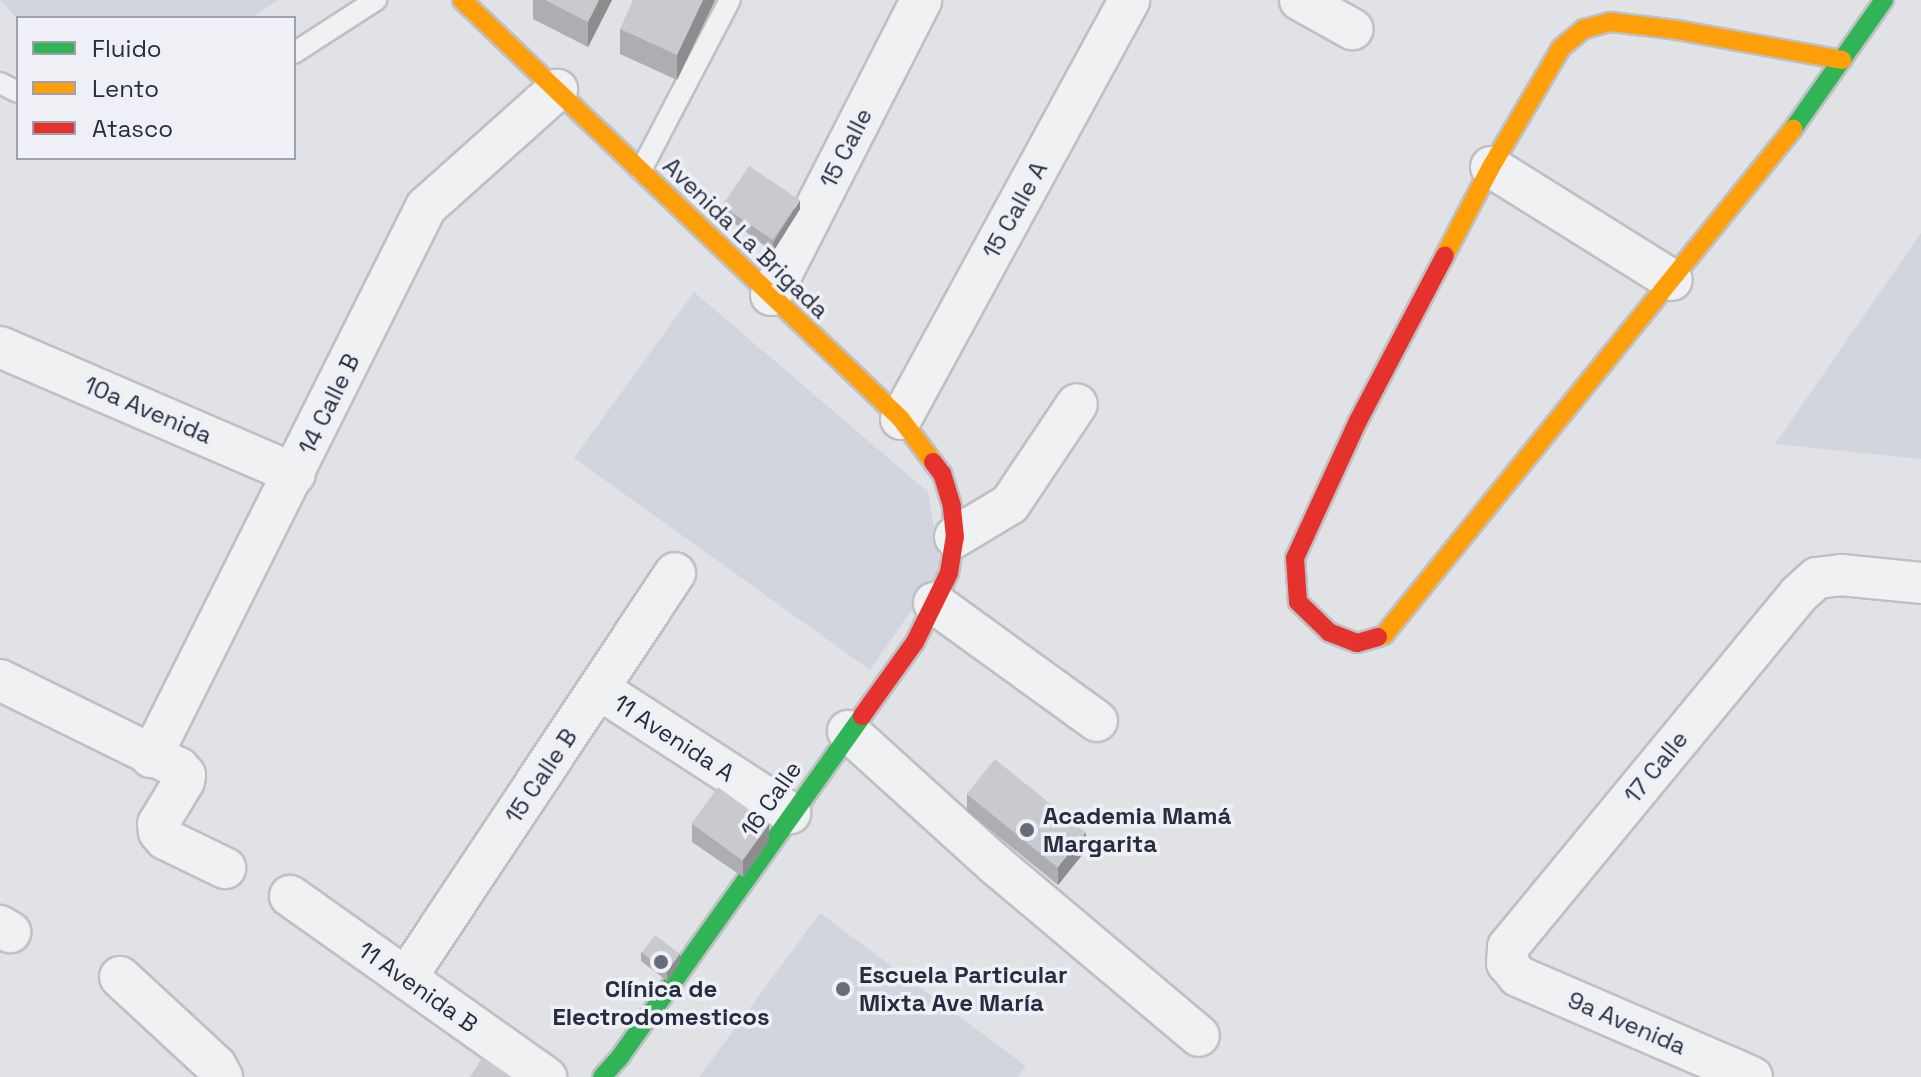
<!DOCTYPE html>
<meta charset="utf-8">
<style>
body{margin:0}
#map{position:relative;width:1921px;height:1077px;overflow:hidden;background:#e1e2e6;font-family:"Space Grotesk",sans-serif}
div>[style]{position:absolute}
.built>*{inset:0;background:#d2d5dd}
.roads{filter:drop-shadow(2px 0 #bfc0c4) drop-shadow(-2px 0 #bfc0c4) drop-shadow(0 2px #bfc0c4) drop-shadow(0 -2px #bfc0c4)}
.lane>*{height:20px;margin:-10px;padding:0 10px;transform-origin:10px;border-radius:10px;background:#f0f1f3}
.street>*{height:40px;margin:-20px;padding:0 20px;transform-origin:20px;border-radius:20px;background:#f0f1f3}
.fast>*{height:18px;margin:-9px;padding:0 9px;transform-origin:9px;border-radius:9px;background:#30b455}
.slow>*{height:18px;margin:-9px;padding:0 9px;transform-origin:9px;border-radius:9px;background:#ff9f0a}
.jam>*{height:18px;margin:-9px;padding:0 9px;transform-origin:9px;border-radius:9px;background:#e5322d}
.wall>*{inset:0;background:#adaeb1}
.shaded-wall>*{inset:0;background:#8d8d90}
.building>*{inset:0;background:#c9cace;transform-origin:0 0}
.dots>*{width:22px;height:22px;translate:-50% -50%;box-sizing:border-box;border:4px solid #eef0f6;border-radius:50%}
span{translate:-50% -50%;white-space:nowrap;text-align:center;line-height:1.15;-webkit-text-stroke:7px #eef0f6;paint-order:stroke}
.street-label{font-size:24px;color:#262d41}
.poi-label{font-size:24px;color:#262d41;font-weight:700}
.left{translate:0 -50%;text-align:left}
.legend{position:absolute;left:16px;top:16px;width:280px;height:144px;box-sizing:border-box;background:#eef0f6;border:2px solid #9ea2ae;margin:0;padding:10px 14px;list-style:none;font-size:24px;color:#262d41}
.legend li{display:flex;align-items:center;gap:16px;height:40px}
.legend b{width:40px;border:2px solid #9ea2ae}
</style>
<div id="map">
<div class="built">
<i style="clip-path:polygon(0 0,278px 0,251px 18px,18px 20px)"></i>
<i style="clip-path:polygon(1921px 233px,1921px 459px,1775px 444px)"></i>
<i style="clip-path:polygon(694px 292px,928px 492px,941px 568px,870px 670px,574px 458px)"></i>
<i style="clip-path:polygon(820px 913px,1026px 1066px,1017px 1077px,699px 1077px)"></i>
</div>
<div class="roads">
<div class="lane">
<i style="left:294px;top:53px;width:98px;rotate:-32.9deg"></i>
<i style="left:0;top:83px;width:20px;rotate:27deg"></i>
<i style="left:641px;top:170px;width:192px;rotate:-62.4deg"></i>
</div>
<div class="street">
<i style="left:1300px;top:0;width:60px;rotate:29.1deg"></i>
<i style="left:1491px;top:167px;width:213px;rotate:32deg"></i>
<i style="left:771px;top:295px;width:331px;rotate:-63deg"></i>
<i style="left:0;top:347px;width:321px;rotate:23.3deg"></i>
<i style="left:901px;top:419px;width:477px;rotate:-61.4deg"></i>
<i style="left:955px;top:537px;width:64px;rotate:-31deg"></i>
<i style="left:1010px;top:504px;width:120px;rotate:-56.2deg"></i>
<i style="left:934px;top:603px;width:201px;rotate:35.9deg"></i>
<i style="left:0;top:680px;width:199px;rotate:26.2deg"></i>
<i style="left:179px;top:768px;width:9px;rotate:49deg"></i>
<i style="left:185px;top:775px;width:6px;rotate:99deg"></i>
<i style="left:184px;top:781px;width:50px;rotate:121.2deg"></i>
<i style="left:158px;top:824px;width:8px;rotate:83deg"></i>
<i style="left:159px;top:832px;width:9px;rotate:49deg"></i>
<i style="left:165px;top:839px;width:67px;rotate:25.8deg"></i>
<i style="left:599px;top:689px;width:228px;rotate:33deg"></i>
<i style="left:848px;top:731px;width:200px;rotate:42.2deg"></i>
<i style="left:996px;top:865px;width:265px;rotate:40.1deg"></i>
<i style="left:151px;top:757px;width:615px;rotate:-63.43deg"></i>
<i style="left:426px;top:207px;width:176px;rotate:-41.8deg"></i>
<i style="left:290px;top:896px;width:314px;rotate:35.3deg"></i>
<i style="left:0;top:926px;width:12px;rotate:31deg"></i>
<i style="left:120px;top:977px;width:131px;rotate:42.8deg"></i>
<i style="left:216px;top:1066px;width:13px;rotate:61deg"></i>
<i style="left:406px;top:978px;width:486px;rotate:-56.4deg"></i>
<i style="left:1752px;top:1077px;width:255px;rotate:-156.7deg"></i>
<i style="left:1518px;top:976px;width:17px;rotate:-130deg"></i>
<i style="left:1507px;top:963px;width:16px;rotate:-86deg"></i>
<i style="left:1508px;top:947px;width:457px;rotate:-50.5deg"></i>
<i style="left:1799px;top:594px;width:24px;rotate:-42deg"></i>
<i style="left:1817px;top:578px;width:24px;rotate:-7deg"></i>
<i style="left:1841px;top:575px;width:80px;rotate:5.7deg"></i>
</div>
<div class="fast">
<i style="left:1793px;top:129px;width:158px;rotate:-54.8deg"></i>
<i style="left:602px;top:1077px;width:27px;rotate:-48deg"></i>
<i style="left:620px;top:1057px;width:418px;rotate:-54.6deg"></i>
</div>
<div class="slow">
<i style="left:462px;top:0;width:607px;rotate:43.66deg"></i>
<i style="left:901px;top:419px;width:54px;rotate:53.3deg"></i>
<i style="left:1445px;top:255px;width:99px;rotate:-62.4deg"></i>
<i style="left:1491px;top:167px;width:138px;rotate:-59.5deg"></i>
<i style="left:1561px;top:48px;width:30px;rotate:-40deg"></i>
<i style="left:1584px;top:29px;width:28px;rotate:-15deg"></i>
<i style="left:1611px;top:22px;width:66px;rotate:6.9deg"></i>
<i style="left:1677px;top:30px;width:168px;rotate:10.3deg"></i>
<i style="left:1378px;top:637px;width:6px;rotate:-18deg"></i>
<i style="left:1384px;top:635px;width:651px;rotate:-51.05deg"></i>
</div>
<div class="jam">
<i style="left:1378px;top:637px;width:22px;rotate:164deg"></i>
<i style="left:1357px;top:643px;width:30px;rotate:-159deg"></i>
<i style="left:1329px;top:632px;width:43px;rotate:-135.9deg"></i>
<i style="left:1298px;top:602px;width:44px;rotate:-93.9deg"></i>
<i style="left:1295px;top:558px;width:151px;rotate:-65.3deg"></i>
<i style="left:1358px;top:421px;width:187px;rotate:-62.3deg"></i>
<i style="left:862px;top:716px;width:91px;rotate:-54.4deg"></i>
<i style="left:915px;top:642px;width:77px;rotate:-63.8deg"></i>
<i style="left:949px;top:573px;width:36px;rotate:-81deg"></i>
<i style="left:955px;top:537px;width:31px;rotate:-96deg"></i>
<i style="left:952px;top:506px;width:34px;rotate:-107deg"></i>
<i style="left:942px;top:474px;width:15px;rotate:-127deg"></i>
</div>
</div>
<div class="wall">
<i style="clip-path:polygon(533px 0,612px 0,588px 47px,533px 19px)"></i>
<i style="clip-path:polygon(715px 0,677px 80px,620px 54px,620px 29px)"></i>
<i style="clip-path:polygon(723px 206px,800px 209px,773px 252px,723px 215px)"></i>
<i style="clip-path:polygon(967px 794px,1086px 850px,1058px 885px,967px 811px)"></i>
<i style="clip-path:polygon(692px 824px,769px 841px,743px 877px,692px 842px)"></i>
<i style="clip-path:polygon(641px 952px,680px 962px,667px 981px,641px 961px)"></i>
</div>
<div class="shaded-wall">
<i style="clip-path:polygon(599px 0,612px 0,588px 47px,588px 22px)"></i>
<i style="clip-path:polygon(703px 0,715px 0,677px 80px,677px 55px)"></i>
<i style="clip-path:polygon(800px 200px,800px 209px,773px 252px,773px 243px)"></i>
<i style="clip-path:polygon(769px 824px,769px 841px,743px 877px,743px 860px)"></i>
<i style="clip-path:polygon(1086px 832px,1086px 850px,1058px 885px,1058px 867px)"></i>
<i style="clip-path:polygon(680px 954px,680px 962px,667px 981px,667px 972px)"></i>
</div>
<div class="building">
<i style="clip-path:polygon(545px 0,599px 0,588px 22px)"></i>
<i style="clip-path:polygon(633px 0,703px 0,677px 55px,620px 29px)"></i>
<i style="left:749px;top:166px;width:61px;height:48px;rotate:34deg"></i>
<i style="left:995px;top:759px;width:117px;height:45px;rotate:39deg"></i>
<i style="left:718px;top:787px;width:63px;height:45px;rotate:36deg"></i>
<i style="left:655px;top:935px;width:31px;height:22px;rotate:37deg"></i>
<i style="clip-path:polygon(482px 1058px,512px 1077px,470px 1077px)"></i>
</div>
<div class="dots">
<i style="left:1027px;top:830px;background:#676c7b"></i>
<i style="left:661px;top:962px;background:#676c7b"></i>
<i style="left:843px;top:989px;background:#676c7b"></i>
</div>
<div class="street-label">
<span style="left:846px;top:148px;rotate:-63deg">15 Calle</span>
<span style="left:1015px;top:210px;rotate:-61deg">15 Calle A</span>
<span style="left:746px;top:238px;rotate:44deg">Avenida La Brigada</span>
<span style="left:329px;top:404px;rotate:-64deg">14 Calle B</span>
<span style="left:148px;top:410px;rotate:23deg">10a Avenida</span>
<span style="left:674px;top:738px;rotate:33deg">11 Avenida A</span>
<span style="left:1656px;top:767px;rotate:-51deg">17 Calle</span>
<span style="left:541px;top:776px;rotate:-56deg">15 Calle B</span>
<span style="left:771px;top:799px;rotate:-55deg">16 Calle</span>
<span style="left:418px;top:987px;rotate:35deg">11 Avenida B</span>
<span style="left:1627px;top:1023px;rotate:23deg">9a Avenida</span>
</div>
<div class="poi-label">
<span class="left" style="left:1043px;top:830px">Academia Mamá<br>Margarita</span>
<span class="left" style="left:859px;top:989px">Escuela Particular<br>Mixta Ave María</span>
<span style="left:661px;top:1003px">Clínica de<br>Electrodomesticos</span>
</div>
<ul class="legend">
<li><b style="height:10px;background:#30b455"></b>Fluido</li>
<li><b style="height:10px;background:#ff9f0a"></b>Lento</li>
<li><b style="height:10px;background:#e5322d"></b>Atasco</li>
</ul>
</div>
